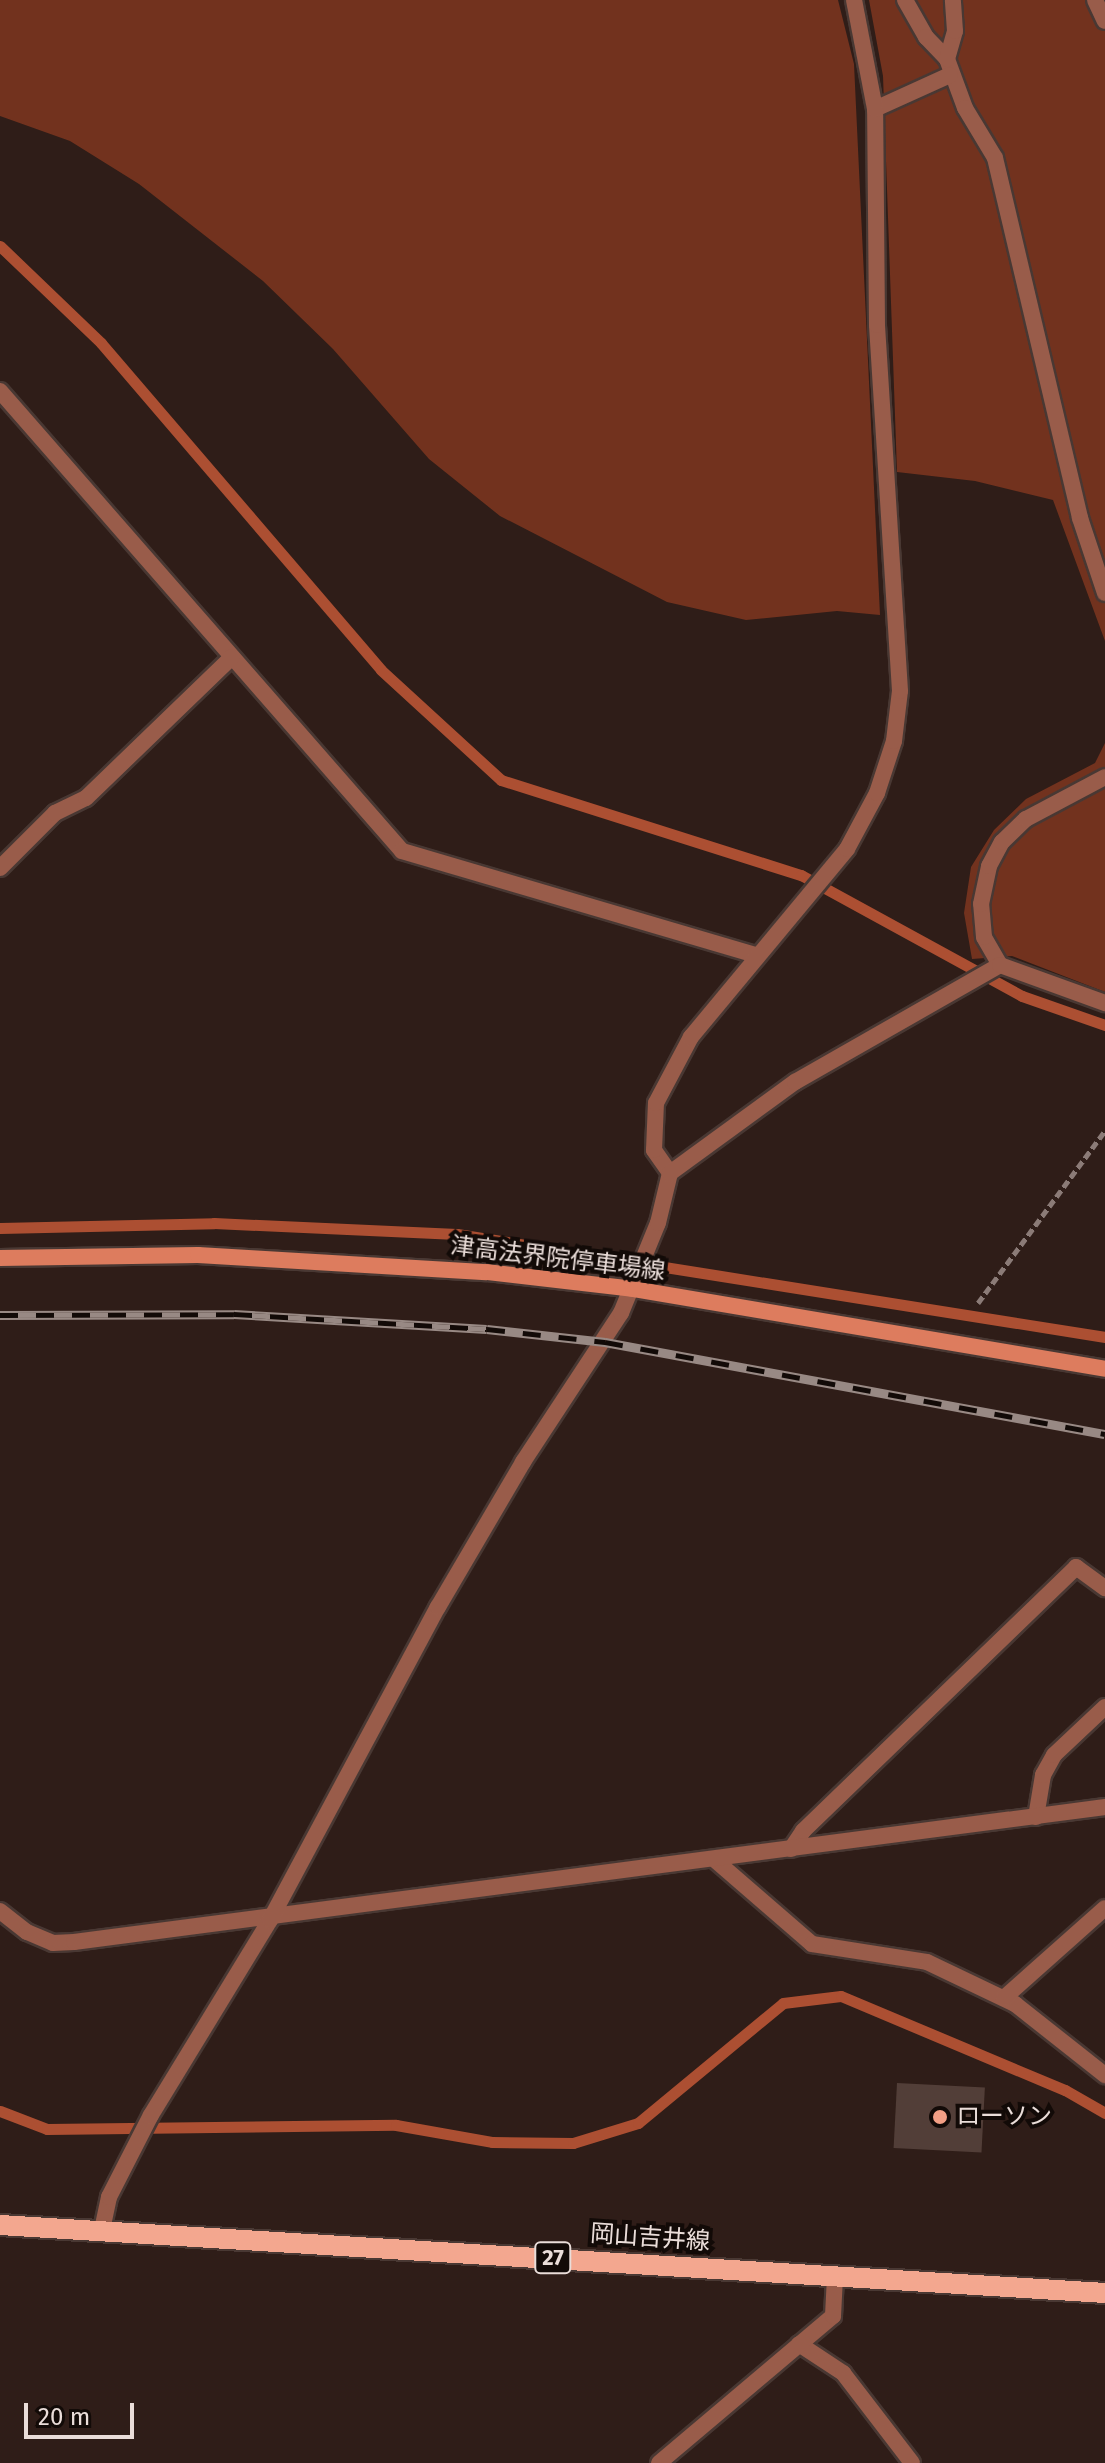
<!DOCTYPE html>
<meta charset="utf-8">
<style>
body{margin:0}
#map{position:relative;width:1105px;height:2463px;overflow:hidden;background:#2f1d18;font-family:"Fira Sans","Noto Sans JP",sans-serif}
div>[style]{position:absolute}
.green>*{inset:0;background:#72321e}
.stream>*{height:11px;margin:-5.5px;padding:0 5.5px;transform-origin:5.5px;border-radius:5.5px;background:#ac4f32}
.building>*{inset:0;background:#523e38;transform-origin:0 0}
.path>*{height:5px;margin-top:-2.5px;transform-origin:0;background:repeating-linear-gradient(90deg,#8b7b77 0 8px,transparent 0 12px)}
.roads{filter:drop-shadow(2px 0 #493833) drop-shadow(-2px 0 #493833) drop-shadow(0 2px #493833) drop-shadow(0 -2px #493833)}
.service>*{height:16px;margin:-8px;padding:0 8px;transform-origin:8px;border-radius:8px;background:#995c4a}
.minor>*{height:16px;margin:-8px;padding:0 8px;transform-origin:8px;border-radius:8px;background:#995c4a}
.secondary>*{height:16px;margin:-8px;padding:0 8px;transform-origin:8px;border-radius:8px;background:#dd7c5e}
.primary>*{height:20px;margin:-10px;padding:0 10px;transform-origin:10px;border-radius:10px;background:#f3a78f}
.rail>*{height:9px;margin-top:-4.5px;transform-origin:0;background:repeating-linear-gradient(90deg,#120a07 0 18px,#988984 0 36px);box-sizing:border-box;border-block:2px solid #988984}
.dots>*{width:22px;height:22px;translate:-50% -50%;box-sizing:border-box;border:4px solid #120a07;border-radius:50%}
span{translate:-50% -50%;white-space:nowrap;text-align:center;line-height:1.15;-webkit-text-stroke:8px #120a07;paint-order:stroke}
.shield-label span{padding:2px 6px;background:#120a07;border:2px solid;border-radius:6px;-webkit-text-stroke-width:0}
.shield-label{font-size:22px;color:#eaddd9;font-weight:700}
.street-label{font-size:24px;color:#eaddd9}
.poi-label{font-size:24px;color:#eaddd9}
.left{translate:0 -50%;text-align:left}
.scale{position:absolute;left:24px;top:2403px;width:110px;height:36px;box-sizing:border-box;border:4px solid #eaddd9;border-top:0;padding-left:10px;font-size:24px;line-height:28px;white-space:nowrap;color:#eaddd9;-webkit-text-stroke:6px #120a07;paint-order:stroke}
</style>
<div id="map">
<div class="green">
<i style="clip-path:polygon(0 0,838px 0,854px 64px,880px 615px,837px 611px,746px 620px,667px 602px,500px 516px,429px 459px,333px 349px,263px 281px,139px 184px,70px 141px,0 116px)"></i>
<i style="clip-path:polygon(869px 0,1105px 0,1105px 641px,1053px 500px,975px 481px,897px 472px,883px 76px)"></i>
<i style="clip-path:polygon(1105px 743px,1105px 992px,1012px 956px,972px 959px,964px 913px,971px 867px,994px 830px,1026px 799px,1095px 763px)"></i>
</div>
<div class="stream">
<i style="left:0;top:246px;width:140px;rotate:43.8deg"></i>
<i style="left:101px;top:343px;width:430px;rotate:49.4deg"></i>
<i style="left:381px;top:670px;width:163px;rotate:42.5deg"></i>
<i style="left:501px;top:780px;width:315px;rotate:17.6deg"></i>
<i style="left:801px;top:875px;width:252px;rotate:28.7deg"></i>
<i style="left:1022px;top:996px;width:88px;rotate:19.3deg"></i>
<i style="left:0;top:1228px;width:214px;rotate:-1.3deg"></i>
<i style="left:214px;top:1223px;width:243px;rotate:2.6deg"></i>
<i style="left:457px;top:1234px;width:656px;rotate:9.03deg"></i>
<i style="left:0;top:2111px;width:50px;rotate:21deg"></i>
<i style="left:47px;top:2129px;width:349px;rotate:-0.7deg"></i>
<i style="left:396px;top:2125px;width:97px;rotate:10deg"></i>
<i style="left:492px;top:2142px;width:81px;rotate:0.7deg"></i>
<i style="left:573px;top:2143px;width:68px;rotate:-17.1deg"></i>
<i style="left:638px;top:2123px;width:188px;rotate:-39.6deg"></i>
<i style="left:783px;top:2003px;width:58px;rotate:-6.9deg"></i>
<i style="left:841px;top:1996px;width:243px;rotate:22.8deg"></i>
<i style="left:1065px;top:2090px;width:46px;rotate:29.9deg"></i>
</div>
<div class="building">
<i style="left:897px;top:2083px;width:88px;height:65px;rotate:3deg"></i>
</div>
<div class="path">
<i style="left:978px;top:1303px;width:214px;rotate:-53.6deg"></i>
</div>
<div class="roads">
<div class="service">
<i style="left:905px;top:0;width:43px;rotate:60.4deg"></i>
<i style="left:926px;top:37px;width:30px;rotate:46deg"></i>
<i style="left:947px;top:59px;width:52px;rotate:69.8deg"></i>
<i style="left:965px;top:108px;width:58px;rotate:59deg"></i>
<i style="left:995px;top:158px;width:370px;rotate:76.7deg"></i>
<i style="left:1080px;top:518px;width:79px;rotate:71.6deg"></i>
<i style="left:1095px;top:0;width:23px;rotate:65deg"></i>
<i style="left:947px;top:59px;width:29px;rotate:-74deg"></i>
<i style="left:955px;top:31px;width:31px;rotate:-94deg"></i>
<i style="left:875px;top:109px;width:82px;rotate:-24.4deg"></i>
<i style="left:1000px;top:965px;width:32px;rotate:-120deg"></i>
<i style="left:984px;top:937px;width:33px;rotate:-95deg"></i>
<i style="left:981px;top:904px;width:39px;rotate:-78deg"></i>
<i style="left:989px;top:866px;width:27px;rotate:-62deg"></i>
<i style="left:1002px;top:842px;width:33px;rotate:-44deg"></i>
<i style="left:1026px;top:819px;width:89px;rotate:-28deg"></i>
</div>
<div class="minor">
<i style="left:0;top:391px;width:611px;rotate:48.85deg"></i>
<i style="left:402px;top:851px;width:368px;rotate:16.4deg"></i>
<i style="left:0;top:868px;width:78px;rotate:-45deg"></i>
<i style="left:55px;top:813px;width:34px;rotate:-26deg"></i>
<i style="left:86px;top:798px;width:203px;rotate:-44deg"></i>
<i style="left:670px;top:1173px;width:28px;rotate:-125deg"></i>
<i style="left:654px;top:1150px;width:47px;rotate:-87.6deg"></i>
<i style="left:656px;top:1103px;width:75px;rotate:-62.1deg"></i>
<i style="left:691px;top:1037px;width:244px;rotate:-50.3deg"></i>
<i style="left:847px;top:849px;width:64px;rotate:-61.8deg"></i>
<i style="left:877px;top:793px;width:55px;rotate:-71.9deg"></i>
<i style="left:894px;top:741px;width:50px;rotate:-83.2deg"></i>
<i style="left:900px;top:691px;width:367px;rotate:-93.6deg"></i>
<i style="left:877px;top:325px;width:216px;rotate:-90.5deg"></i>
<i style="left:875px;top:109px;width:111px;rotate:-100.9deg"></i>
<i style="left:1036px;top:1817px;width:43px;rotate:-80.5deg"></i>
<i style="left:1043px;top:1775px;width:23px;rotate:-61deg"></i>
<i style="left:1054px;top:1755px;width:70px;rotate:-43.3deg"></i>
<i style="left:791px;top:1849px;width:22px;rotate:-56deg"></i>
<i style="left:803px;top:1831px;width:380px;rotate:-44deg"></i>
<i style="left:1076px;top:1567px;width:36px;rotate:36deg"></i>
<i style="left:715px;top:1860px;width:128px;rotate:40.9deg"></i>
<i style="left:812px;top:1944px;width:116px;rotate:8.9deg"></i>
<i style="left:927px;top:1962px;width:98px;rotate:25.5deg"></i>
<i style="left:1015px;top:2004px;width:115px;rotate:38.3deg"></i>
<i style="left:0;top:1911px;width:34px;rotate:38deg"></i>
<i style="left:27px;top:1932px;width:28px;rotate:23deg"></i>
<i style="left:53px;top:1943px;width:21px;rotate:-3deg"></i>
<i style="left:74px;top:1942px;width:1040px;rotate:-7.46deg"></i>
<i style="left:1004px;top:1998px;width:135px;rotate:-41.7deg"></i>
<i style="left:102px;top:2230px;width:34px;rotate:-78deg"></i>
<i style="left:109px;top:2197px;width:92px;rotate:-62.9deg"></i>
<i style="left:151px;top:2115px;width:228px;rotate:-58.6deg"></i>
<i style="left:270px;top:1920px;width:355px;rotate:-61.8deg"></i>
<i style="left:438px;top:1607px;width:168px;rotate:-59.6deg"></i>
<i style="left:523px;top:1462px;width:178px;rotate:-56.7deg"></i>
<i style="left:621px;top:1313px;width:97px;rotate:-67.7deg"></i>
<i style="left:658px;top:1223px;width:51px;rotate:-76.5deg"></i>
<i style="left:670px;top:1173px;width:155px;rotate:-36.1deg"></i>
<i style="left:795px;top:1082px;width:236px;rotate:-29.7deg"></i>
<i style="left:1000px;top:965px;width:112px;rotate:19.9deg"></i>
<i style="left:799px;top:2344px;width:53px;rotate:33.4deg"></i>
<i style="left:843px;top:2373px;width:113px;rotate:52.5deg"></i>
<i style="left:659px;top:2463px;width:228px;rotate:-40.2deg"></i>
<i style="left:833px;top:2316px;width:40px;rotate:-87.1deg"></i>
</div>
<div class="secondary">
<i style="left:0;top:1258px;width:198px;rotate:-0.9deg"></i>
<i style="left:198px;top:1255px;width:289px;rotate:3.4deg"></i>
<i style="left:487px;top:1272px;width:147px;rotate:6.6deg"></i>
<i style="left:633px;top:1289px;width:479px;rotate:9.6deg"></i>
</div>
<div class="primary">
<i style="left:0;top:2225px;width:1107px;rotate:3.52deg"></i>
</div>
</div>
<div class="rail">
<i style="left:0;top:1315px;width:234px;rotate:-0.2deg"></i>
<i style="left:234px;top:1314px;width:253px;rotate:3.4deg"></i>
<i style="left:487px;top:1329px;width:119px;rotate:6.3deg"></i>
<i style="left:605px;top:1342px;width:508px;rotate:10.43deg"></i>
</div>
<div class="dots">
<i style="left:940px;top:2117px;background:#f39f85"></i>
</div>
<div class="shield-label">
<span style="left:553px;top:2258px">27</span>
</div>
<div class="street-label">
<span style="left:558px;top:1259px;rotate:7deg">津高法界院停車場線</span>
<span style="left:650px;top:2238px;rotate:4deg">岡山吉井線</span>
</div>
<div class="poi-label">
<span class="left" style="left:956px;top:2117px">ローソン</span>
</div>
<div class="scale">20 m</div>
</div>
